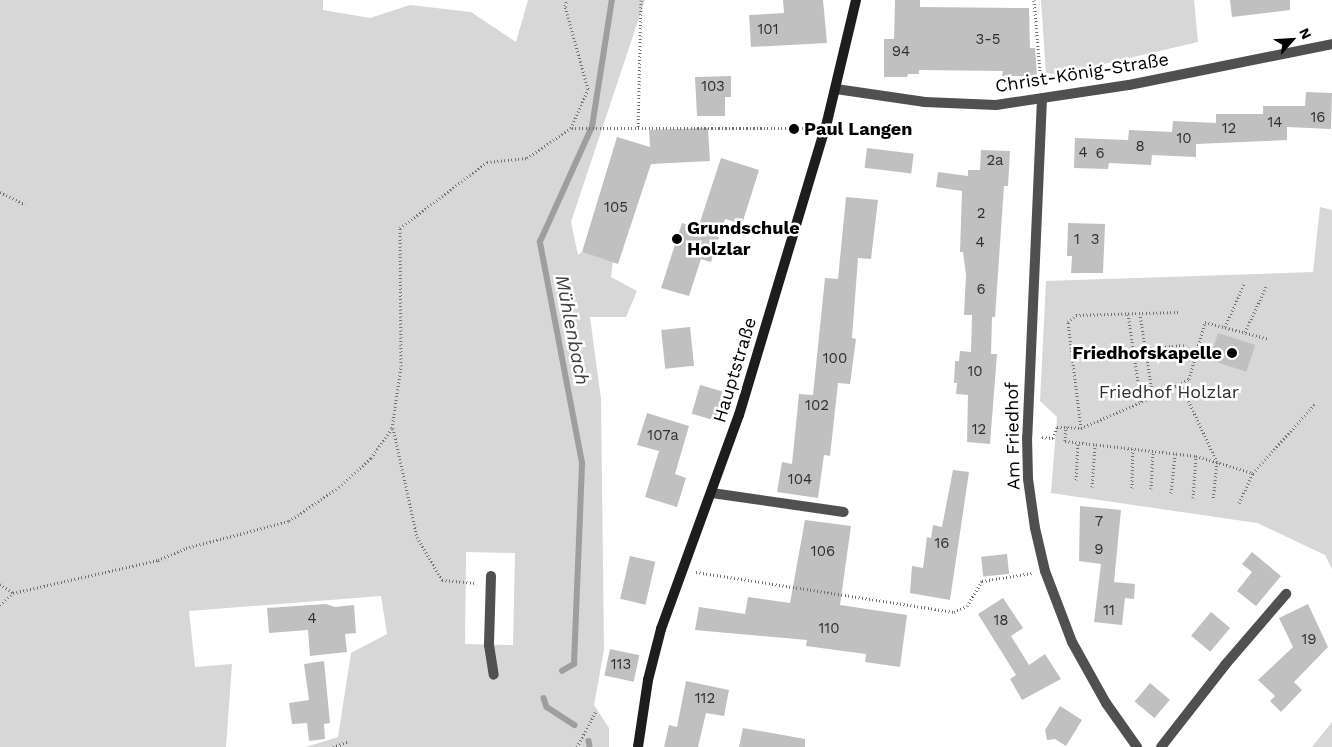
<!DOCTYPE html>
<meta charset="utf-8">
<style>
body{margin:0}
#map{position:relative;width:1332px;height:747px;overflow:hidden;background:#fff;font-family:"Work Sans",sans-serif}
div>[style]{position:absolute}
.green>*{inset:0;background:#d7d7d7}
.stream>*{height:5.5px;margin:-2.75px;padding:0 2.75px;transform-origin:2.75px;border-radius:2.75px;background:#9e9e9e}
.building>*{inset:0;background:#c0c0c0;transform-origin:0 0}
.path>*{height:3px;margin-top:-1.5px;transform-origin:0;background:repeating-linear-gradient(90deg,#727272 0 1px,transparent 0 3.5px)}
.lane>*{height:10px;margin:-5px;padding:0 5px;transform-origin:5px;border-radius:5px;background:#505050}
.street>*{height:10px;margin:-5px;padding:0 5px;transform-origin:5px;border-radius:5px;background:#505050}
.secondary>*{height:10px;margin:-5px;padding:0 5px;transform-origin:5px;border-radius:5px;background:#1d1d1d}
.dots>*{width:14px;height:14px;translate:-50% -50%;box-sizing:border-box;border:2px solid #fff;border-radius:50%}
span{translate:-50% -50%;white-space:nowrap;text-align:center;line-height:1.15;-webkit-text-stroke:5px #fff;paint-order:stroke}
.number-label{font-size:15px;color:#303030}
.number-label span{-webkit-text-stroke-width:0}
.street-label{font-size:18px;color:#000}
.poi-label{font-size:18px;color:#000;font-weight:700}
.left{translate:0 -50%;text-align:left}
.right{translate:-100% -50%;text-align:right}
.park-label{font-size:18px;color:#2e2e2e}
.water-label{font-size:19px;color:#3f3f3f;font-style:italic}
.north{position:absolute;left:1267px;top:15px;width:50px;height:50px;-webkit-text-stroke:4px #fff;paint-order:stroke;rotate:64deg;font-size:14px;font-weight:700;line-height:20px;text-align:center;color:#000}
.north::after{content:'';display:block;margin:auto;width:18px;height:22px;background:#000;clip-path:polygon(50% 0,100% 100%,50% 72%,0 100%)}
</style>
<div id="map">
<div class="green">
<i style="clip-path:polygon(evenodd,0 0,323px 0,323px 10px,370px 18px,410px 5px,471px 12px,516px 42px,528px 0,645px 0,571px 222px,578px 255px,582px 252px,613px 262px,611px 277px,637px 291px,626px 317px,590px 317px,601px 399px,604px 650px,594px 705px,609px 728px,609px 747px,306px 747px,338px 737px,351px 653px,387px 634px,381px 596px,189px 611px,195px 667px,232px 664px,226px 747px,0 747px,0 0,466px 552px,515px 553px,513px 645px,465px 644px,466px 552px)"></i>
<i style="clip-path:polygon(1041px 0,1194px 0,1198px 42px,1065px 73px,1046px 74px)"></i>
<i style="clip-path:polygon(1320px 207px,1332px 210px,1332px 569px,1325px 555px,1257px 523px,1051px 493px,1057px 417px,1040px 401px,1046px 281px,1313px 272px)"></i>
<i style="clip-path:polygon(1332px 722px,1332px 747px,1312px 747px)"></i>
</div>
<div class="stream">
<i style="left:562px;top:671px;width:14px;rotate:-30deg"></i>
<i style="left:574px;top:664px;width:201px;rotate:-87.7deg"></i>
<i style="left:582px;top:463px;width:225px;rotate:-100.8deg"></i>
<i style="left:540px;top:242px;width:126px;rotate:-65.7deg"></i>
<i style="left:592px;top:127px;width:129px;rotate:-81.1deg"></i>
<i style="left:544px;top:698px;width:9px;rotate:72deg"></i>
<i style="left:547px;top:707px;width:33px;rotate:33deg"></i>
<i style="left:589px;top:741px;width:6px;rotate:81deg"></i>
</div>
<div class="building">
<i style="clip-path:polygon(783px 0,823px 0,827px 43px,751px 47px,749px 15px,784px 13px)"></i>
<i style="clip-path:polygon(895px 0,920px 0,920px 7px,1029px 8px,1030px 48px,1035px 48px,1037px 76px,1002px 76px,1003px 71px,919px 70px,919px 74px,908px 74px,907px 77px,884px 77px,884px 39px,894px 39px)"></i>
<i style="clip-path:polygon(1230px 0,1290px 0,1290px 10px,1232px 17px)"></i>
<i style="clip-path:polygon(731px 76px,731px 97px,725px 97px,725px 116px,697px 116px,695px 77px)"></i>
<i style="clip-path:polygon(1306px 92px,1332px 93px,1331px 129px,1287px 127px,1287px 140px,1196px 144px,1196px 157px,1152px 155px,1151px 165px,1109px 163px,1108px 169px,1074px 168px,1075px 138px,1128px 140px,1129px 130px,1172px 132px,1173px 121px,1216px 123px,1216px 114px,1263px 114px,1263px 106px,1305px 106px)"></i>
<i style="clip-path:polygon(708px 128px,710px 161px,651px 164px,618px 264px,582px 252px,617px 137px,650px 147px,649px 130px)"></i>
<i style="left:867px;top:148px;width:47px;height:20px;rotate:7deg"></i>
<i style="clip-path:polygon(981px 150px,1010px 151px,1008px 186px,1004px 186px,995px 317px,992px 317px,991px 354px,997px 354px,990px 444px,967px 442px,968px 395px,956px 394px,957px 383px,954px 383px,955px 361px,959px 361px,960px 351px,971px 352px,972px 315px,964px 315px,966px 275px,963px 252px,960px 252px,962px 191px,936px 187px,938px 172px,968px 176px,968px 170px,980px 170px)"></i>
<i style="clip-path:polygon(721px 158px,759px 170px,742px 224px,725px 219px,711px 262px,701px 259px,689px 296px,661px 288px,682px 223px,698px 228px)"></i>
<i style="clip-path:polygon(846px 197px,878px 200px,871px 259px,858px 258px,852px 338px,856px 339px,850px 384px,838px 383px,830px 456px,824px 455px,818px 498px,777px 492px,782px 462px,792px 464px,799px 394px,813px 395px,825px 278px,838px 279px)"></i>
<i style="clip-path:polygon(1068px 223px,1105px 224px,1103px 273px,1071px 273px,1072px 256px,1067px 256px)"></i>
<i style="left:690px;top:327px;width:39px;height:29px;rotate:84deg"></i>
<i style="left:1218px;top:333px;width:39px;height:28px;rotate:18deg"></i>
<i style="left:700px;top:385px;width:29px;height:30px;rotate:16deg"></i>
<i style="clip-path:polygon(647px 413px,689px 426px,675px 474px,686px 478px,677px 507px,645px 497px,659px 451px,637px 445px)"></i>
<i style="clip-path:polygon(953px 470px,969px 472px,950px 600px,910px 593px,912px 566px,923px 568px,927px 537px,931px 538px,933px 525px,942px 527px)"></i>
<i style="clip-path:polygon(1080px 506px,1121px 510px,1114px 582px,1135px 584px,1134px 599px,1125px 598px,1122px 625px,1094px 622px,1101px 564px,1079px 561px)"></i>
<i style="clip-path:polygon(805px 520px,851px 526px,840px 605px,907px 615px,900px 667px,865px 662px,866px 654px,806px 646px,807px 640px,695px 630px,699px 607px,745px 614px,748px 597px,790px 603px)"></i>
<i style="clip-path:polygon(1252px 552px,1281px 576px,1256px 606px,1237px 591px,1252px 572px,1242px 564px)"></i>
<i style="left:1007px;top:554px;width:20px;height:26px;rotate:84deg"></i>
<i style="left:630px;top:556px;width:26px;height:44px;rotate:13deg"></i>
<i style="clip-path:polygon(1003px 598px,1023px 628px,1011px 636px,1029px 665px,1045px 654px,1061px 679px,1022px 700px,1010px 679px,1016px 675px,978px 614px)"></i>
<i style="clip-path:polygon(326px 604px,335px 607px,354px 605px,356px 633px,345px 634px,347px 652px,310px 656px,308px 630px,269px 633px,267px 608px)"></i>
<i style="clip-path:polygon(1308px 604px,1328px 647px,1294px 682px,1302px 690px,1281px 712px,1270px 701px,1275px 696px,1258px 680px,1293px 647px,1279px 618px)"></i>
<i style="left:1211px;top:612px;width:25px;height:31px;rotate:40deg"></i>
<i style="left:610px;top:649px;width:30px;height:27px;rotate:12deg"></i>
<i style="clip-path:polygon(324px 661px,330px 723px,324px 724px,325px 739px,309px 741px,307px 723px,292px 724px,289px 703px,309px 700px,304px 664px)"></i>
<i style="clip-path:polygon(686px 681px,729px 690px,724px 716px,706px 713px,698px 747px,664px 747px,669px 725px,677px 727px)"></i>
<i style="left:1150px;top:683px;width:26px;height:24px;rotate:40deg"></i>
<i style="clip-path:polygon(1060px 706px,1082px 720px,1066px 746px,1055px 739px,1047px 740px,1045px 730px)"></i>
<i style="clip-path:polygon(743px 728px,805px 739px,805px 747px,739px 747px)"></i>
</div>
<div class="path">
<i style="left:641px;top:0;width:128px;rotate:91.3deg"></i>
<i style="left:638px;top:128px;width:172px"></i>
<i style="left:1034px;top:0;width:84px;rotate:85.2deg"></i>
<i style="left:572px;top:128px;width:66px"></i>
<i style="left:0;top:192px;width:28px;rotate:26deg"></i>
<i style="left:1128px;top:314px;width:89px;rotate:81.6deg"></i>
<i style="left:1225px;top:327px;width:47px;rotate:-66.2deg"></i>
<i style="left:1245px;top:332px;width:50px;rotate:-65deg"></i>
<i style="left:1134px;top:350px;width:50px;rotate:-5.7deg"></i>
<i style="left:1181px;top:385px;width:85px;rotate:64.9deg"></i>
<i style="left:1217px;top:462px;width:37px;rotate:96deg"></i>
<i style="left:1153px;top:397px;width:40px;rotate:-26.6deg"></i>
<i style="left:1189px;top:379px;width:59px;rotate:-74.3deg"></i>
<i style="left:1205px;top:322px;width:66px;rotate:14.9deg"></i>
<i style="left:1066px;top:426px;width:15px;rotate:94deg"></i>
<i style="left:1065px;top:441px;width:132px;rotate:6.5deg"></i>
<i style="left:1196px;top:456px;width:59px;rotate:16.6deg"></i>
<i style="left:1253px;top:473px;width:93px;rotate:-48.1deg"></i>
<i style="left:393px;top:428px;width:112px;rotate:77.6deg"></i>
<i style="left:417px;top:537px;width:50px;rotate:59.8deg"></i>
<i style="left:442px;top:580px;width:35px;rotate:5deg"></i>
<i style="left:1081px;top:428px;width:78px;rotate:-23.3deg"></i>
<i style="left:1153px;top:397px;width:83px;rotate:-99deg"></i>
<i style="left:1042px;top:437px;width:11px;rotate:5deg"></i>
<i style="left:1053px;top:438px;width:12px;rotate:-70deg"></i>
<i style="left:1057px;top:427px;width:24px;rotate:2deg"></i>
<i style="left:1081px;top:428px;width:107px;rotate:-97deg"></i>
<i style="left:1068px;top:322px;width:11px;rotate:-41deg"></i>
<i style="left:1076px;top:315px;width:104px;rotate:-1.7deg"></i>
<i style="left:1076px;top:480px;width:37px;rotate:-87deg"></i>
<i style="left:1092px;top:487px;width:42px;rotate:-85.9deg"></i>
<i style="left:1132px;top:488px;width:39px;rotate:-89deg"></i>
<i style="left:1151px;top:489px;width:38px;rotate:-87deg"></i>
<i style="left:1171px;top:493px;width:39px;rotate:-84deg"></i>
<i style="left:1193px;top:498px;width:42px;rotate:-85.9deg"></i>
<i style="left:1239px;top:503px;width:33px;rotate:-65deg"></i>
<i style="left:696px;top:572px;width:261px;rotate:8.8deg"></i>
<i style="left:954px;top:612px;width:14px;rotate:-25deg"></i>
<i style="left:967px;top:606px;width:29px;rotate:-59deg"></i>
<i style="left:982px;top:581px;width:51px;rotate:-9.1deg"></i>
<i style="left:0;top:584px;width:16px;rotate:35deg"></i>
<i style="left:0;top:605px;width:18px;rotate:-43deg"></i>
<i style="left:13px;top:593px;width:149px;rotate:-12.8deg"></i>
<i style="left:158px;top:560px;width:30px;rotate:-23deg"></i>
<i style="left:186px;top:548px;width:106px;rotate:-14.7deg"></i>
<i style="left:289px;top:521px;width:60px;rotate:-34.2deg"></i>
<i style="left:339px;top:487px;width:43px;rotate:-42.2deg"></i>
<i style="left:371px;top:458px;width:37px;rotate:-55deg"></i>
<i style="left:392px;top:428px;width:63px;rotate:-81.7deg"></i>
<i style="left:401px;top:366px;width:138px;rotate:-90.4deg"></i>
<i style="left:400px;top:228px;width:109px;rotate:-37.2deg"></i>
<i style="left:487px;top:162px;width:40px;rotate:-5.7deg"></i>
<i style="left:527px;top:158px;width:53px;rotate:-34.3deg"></i>
<i style="left:571px;top:128px;width:43px;rotate:-66.4deg"></i>
<i style="left:588px;top:89px;width:86px;rotate:-105.5deg"></i>
<i style="left:565px;top:6px;width:6px;rotate:-72deg"></i>
<i style="left:333px;top:747px;width:17px;rotate:-21deg"></i>
<i style="left:577px;top:747px;width:41px;rotate:-62.2deg"></i>
</div>
<div class="lane">
<i style="left:712px;top:493px;width:133px;rotate:8.2deg"></i>
<i style="left:491px;top:576px;width:69px;rotate:91.7deg"></i>
<i style="left:489px;top:645px;width:30px;rotate:81deg"></i>
<i style="left:1161px;top:747px;width:104px;rotate:-52deg"></i>
<i style="left:1225px;top:665px;width:94px;rotate:-49.3deg"></i>
</div>
<div class="street">
<i style="left:836px;top:89px;width:90px;rotate:8.3deg"></i>
<i style="left:925px;top:102px;width:71px;rotate:2.4deg"></i>
<i style="left:996px;top:105px;width:134px;rotate:-8.6deg"></i>
<i style="left:1129px;top:85px;width:207px;rotate:-11.4deg"></i>
<i style="left:1042px;top:99px;width:338px;rotate:92.5deg"></i>
<i style="left:1027px;top:437px;width:42px;rotate:88.6deg"></i>
<i style="left:1028px;top:479px;width:49px;rotate:81.9deg"></i>
<i style="left:1035px;top:528px;width:44px;rotate:76.9deg"></i>
<i style="left:1045px;top:571px;width:76px;rotate:69.2deg"></i>
<i style="left:1072px;top:642px;width:70px;rotate:60.9deg"></i>
<i style="left:1106px;top:703px;width:54px;rotate:54.8deg"></i>
</div>
<div class="secondary">
<i style="left:638px;top:747px;width:68px;rotate:-81.5deg"></i>
<i style="left:648px;top:680px;width:53px;rotate:-75.7deg"></i>
<i style="left:661px;top:629px;width:228px;rotate:-70deg"></i>
<i style="left:739px;top:415px;width:306px;rotate:-73.3deg"></i>
<i style="left:827px;top:122px;width:125px;rotate:-76.6deg"></i>
</div>
<div class="dots">
<i style="left:794px;top:129px;background:#000"></i>
<i style="left:677px;top:239px;background:#000"></i>
<i style="left:1232px;top:353px;background:#000"></i>
</div>
<div class="number-label">
<span style="left:768px;top:30px">101</span>
<span style="left:988px;top:40px">3-5</span>
<span style="left:901px;top:52px">94</span>
<span style="left:713px;top:87px">103</span>
<span style="left:1318px;top:118px">16</span>
<span style="left:1275px;top:123px">14</span>
<span style="left:1229px;top:129px">12</span>
<span style="left:1184px;top:139px">10</span>
<span style="left:1140px;top:147px">8</span>
<span style="left:1083px;top:153px">4</span>
<span style="left:1100px;top:154px">6</span>
<span style="left:995px;top:161px">2a</span>
<span style="left:616px;top:208px">105</span>
<span style="left:981px;top:214px">2</span>
<span style="left:1077px;top:240px">1</span>
<span style="left:1095px;top:240px">3</span>
<span style="left:980px;top:243px">4</span>
<span style="left:981px;top:290px">6</span>
<span style="left:835px;top:359px">100</span>
<span style="left:975px;top:372px">10</span>
<span style="left:817px;top:406px">102</span>
<span style="left:979px;top:430px">12</span>
<span style="left:663px;top:436px">107a</span>
<span style="left:800px;top:480px">104</span>
<span style="left:1099px;top:522px">7</span>
<span style="left:942px;top:544px">16</span>
<span style="left:1099px;top:550px">9</span>
<span style="left:823px;top:552px">106</span>
<span style="left:1109px;top:611px">11</span>
<span style="left:312px;top:619px">4</span>
<span style="left:1001px;top:621px">18</span>
<span style="left:829px;top:629px">110</span>
<span style="left:1309px;top:640px">19</span>
<span style="left:621px;top:665px">113</span>
<span style="left:705px;top:699px">112</span>
</div>
<div class="street-label">
<span style="left:1082px;top:73px;rotate:-9deg">Christ-König-Straße</span>
<span style="left:735px;top:370px;rotate:-73deg">Hauptstraße</span>
<span style="left:1013px;top:436px;rotate:-91deg">Am Friedhof</span>
</div>
<div class="poi-label">
<span class="left" style="left:804px;top:129px">Paul Langen</span>
<span class="left" style="left:687px;top:239px">Grundschule<br>Holzlar</span>
<span class="right" style="left:1222px;top:353px">Friedhofskapelle</span>
</div>
<div class="park-label">
<span style="left:1169px;top:392px">Friedhof Holzlar</span>
</div>
<div class="water-label">
<span style="left:572px;top:330px;rotate:79deg">Mühlenbach</span>
</div>
<div class="north">N</div>
</div>
